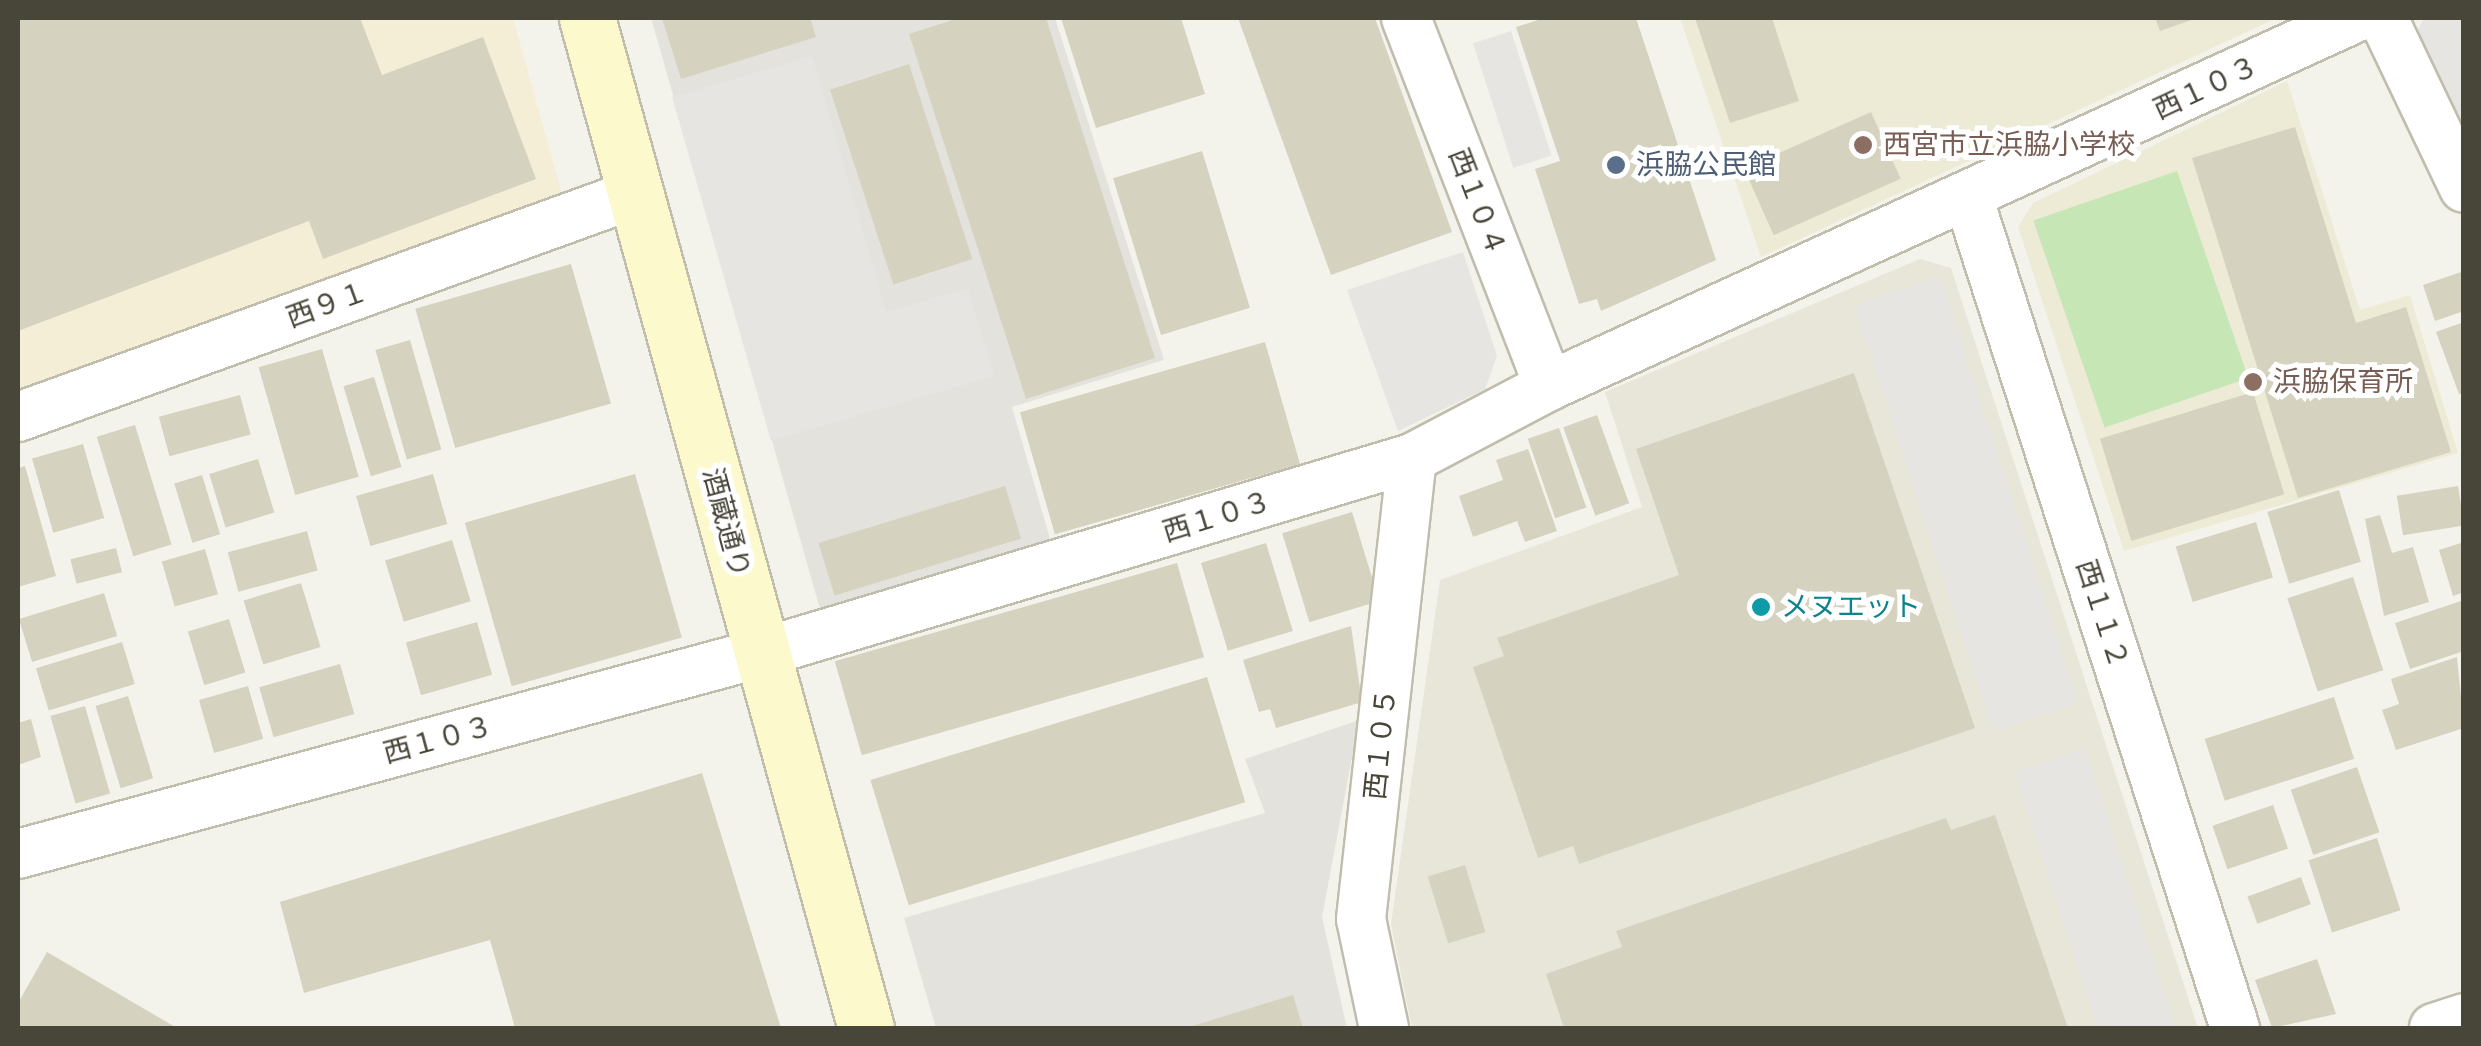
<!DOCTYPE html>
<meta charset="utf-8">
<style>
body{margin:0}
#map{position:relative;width:2481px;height:1046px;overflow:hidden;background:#f4f3eb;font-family:"Source Sans 3","Noto Sans JP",sans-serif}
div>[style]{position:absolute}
.residential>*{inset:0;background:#e8e6d9}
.commercial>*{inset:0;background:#f5eed7}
.industrial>*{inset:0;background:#e4e2dc}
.education>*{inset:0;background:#edebd5}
.green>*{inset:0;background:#c6e6b6;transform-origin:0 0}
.parking>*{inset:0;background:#e6e5e2;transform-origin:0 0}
.building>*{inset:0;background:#d6d2c0;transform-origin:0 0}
.roads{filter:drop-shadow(2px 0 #c0bdad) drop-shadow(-2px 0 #c0bdad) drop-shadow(0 2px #c0bdad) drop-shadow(0 -2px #c0bdad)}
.street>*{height:48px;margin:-24px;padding:0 24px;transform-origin:24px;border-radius:24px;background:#fff}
.secondary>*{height:55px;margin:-27.5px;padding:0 27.5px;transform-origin:27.5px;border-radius:27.5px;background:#fcfacd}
.dots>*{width:28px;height:28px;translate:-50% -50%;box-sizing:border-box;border:5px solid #fff;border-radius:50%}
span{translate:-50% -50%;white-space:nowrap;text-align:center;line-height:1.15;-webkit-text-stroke:10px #fff;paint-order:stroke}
.street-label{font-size:28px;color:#484539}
.education-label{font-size:28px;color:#785e54}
.left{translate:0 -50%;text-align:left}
.service-label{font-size:28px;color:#4e5e75}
.culture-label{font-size:28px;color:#0d838f}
.frame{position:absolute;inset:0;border:20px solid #484539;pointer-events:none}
</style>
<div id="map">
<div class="residential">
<i style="clip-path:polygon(1920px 259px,1951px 268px,2198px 1028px,1412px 1028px,1391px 924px,1440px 580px,1642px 507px,1605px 392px)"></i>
</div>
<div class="commercial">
<i style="clip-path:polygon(18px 18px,513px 18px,563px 197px,18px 396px)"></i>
</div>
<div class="industrial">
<i style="clip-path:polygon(651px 18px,1055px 18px,1164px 360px,1012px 407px,1053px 549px,822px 616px)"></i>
<i style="clip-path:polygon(1359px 720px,1322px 917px,1347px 1028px,936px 1028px,904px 918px,1265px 813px,1245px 759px)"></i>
</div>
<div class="education">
<i style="clip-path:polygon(1680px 18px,2277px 18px,1761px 257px)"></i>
<i style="clip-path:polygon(2287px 81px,2360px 310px,2410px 295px,2458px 453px,2124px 551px,2018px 227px,2033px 203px)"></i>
</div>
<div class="green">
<i style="left:2177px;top:171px;width:219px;height:152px;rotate:71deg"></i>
</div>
<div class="parking">
<i style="clip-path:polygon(2424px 18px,2463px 18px,2463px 130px,2415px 35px)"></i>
<i style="left:1511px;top:31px;width:131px;height:40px;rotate:72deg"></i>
<i style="clip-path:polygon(812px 56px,886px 311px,968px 289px,994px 376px,771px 441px,672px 97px)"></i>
<i style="clip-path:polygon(1463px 252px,1497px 356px,1485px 389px,1398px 431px,1347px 290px)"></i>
<i style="left:1940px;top:277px;width:448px;height:90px;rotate:72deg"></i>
<i style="left:2085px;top:749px;width:294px;height:74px;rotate:72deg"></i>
</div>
<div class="building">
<i style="clip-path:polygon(18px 18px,360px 18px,382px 75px,483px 37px,536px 179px,323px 259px,309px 221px,18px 331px)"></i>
<i style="clip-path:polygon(662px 18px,810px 18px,816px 37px,681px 79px)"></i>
<i style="clip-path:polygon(959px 18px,1046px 18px,1155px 358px,1026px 399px,909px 34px)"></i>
<i style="clip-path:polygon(1061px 18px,1181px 18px,1205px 94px,1096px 128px)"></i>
<i style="clip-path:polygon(1238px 18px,1375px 18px,1452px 232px,1331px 275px)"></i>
<i style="clip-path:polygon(1544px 18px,1636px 18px,1716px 260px,1601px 311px,1597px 299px,1579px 304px,1535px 169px,1560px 161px,1516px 27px)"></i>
<i style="clip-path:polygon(1695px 18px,1772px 18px,1799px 101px,1730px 123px)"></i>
<i style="clip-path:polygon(2155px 18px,2197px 18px,2160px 31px)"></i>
<i style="left:909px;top:64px;width:205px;height:83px;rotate:72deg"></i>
<i style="left:1871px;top:112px;width:73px;height:139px;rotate:66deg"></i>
<i style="clip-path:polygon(2295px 127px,2356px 323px,2406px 307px,2451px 452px,2298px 498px,2192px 158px)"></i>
<i style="left:1202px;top:151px;width:164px;height:93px;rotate:73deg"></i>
<i style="left:571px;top:264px;width:145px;height:162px;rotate:74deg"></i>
<i style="clip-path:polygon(2464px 271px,2464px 311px,2435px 321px,2423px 285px)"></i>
<i style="clip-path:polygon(2464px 322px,2464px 393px,2459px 394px,2436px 332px)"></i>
<i style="left:410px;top:340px;width:114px;height:36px;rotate:74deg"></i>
<i style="left:1265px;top:342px;width:127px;height:255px;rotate:74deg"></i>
<i style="left:322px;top:349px;width:133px;height:66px;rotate:74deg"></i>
<i style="clip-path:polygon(1854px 373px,1975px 728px,1579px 864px,1573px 846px,1538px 858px,1473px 667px,1504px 656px,1497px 638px,1679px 575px,1636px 449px)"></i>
<i style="left:374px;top:377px;width:94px;height:32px;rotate:73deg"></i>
<i style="left:2253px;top:392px;width:107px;height:160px;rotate:73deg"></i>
<i style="left:240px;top:395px;width:41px;height:84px;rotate:75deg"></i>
<i style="left:1597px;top:415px;width:94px;height:36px;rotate:70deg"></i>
<i style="left:135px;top:425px;width:125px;height:40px;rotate:73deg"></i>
<i style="left:1559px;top:428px;width:84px;height:33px;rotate:71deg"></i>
<i style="left:83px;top:444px;width:77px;height:53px;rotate:74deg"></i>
<i style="clip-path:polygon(1528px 449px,1557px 531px,1525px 542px,1517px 521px,1473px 537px,1459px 496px,1503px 480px,1496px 460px)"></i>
<i style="left:258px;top:459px;width:56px;height:51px;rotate:73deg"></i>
<i style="clip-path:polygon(25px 466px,56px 576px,18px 587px,18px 468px)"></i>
<i style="left:433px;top:474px;width:52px;height:80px;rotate:74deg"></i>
<i style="left:635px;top:474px;width:170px;height:177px;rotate:74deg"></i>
<i style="left:202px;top:475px;width:62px;height:29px;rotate:73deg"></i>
<i style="left:1005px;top:486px;width:55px;height:195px;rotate:73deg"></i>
<i style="left:2458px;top:486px;width:40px;height:62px;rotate:81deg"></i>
<i style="left:2339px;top:490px;width:75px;height:75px;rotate:73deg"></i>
<i style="left:1352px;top:512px;width:93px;height:73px;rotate:73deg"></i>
<i style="clip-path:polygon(2380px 515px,2392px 553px,2413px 547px,2429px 602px,2384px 616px,2365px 519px)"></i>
<i style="left:2256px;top:522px;width:58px;height:84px;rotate:73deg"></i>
<i style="left:307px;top:531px;width:41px;height:82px;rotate:75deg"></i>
<i style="left:452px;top:540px;width:64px;height:70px;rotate:73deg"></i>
<i style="clip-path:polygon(2464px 542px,2464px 592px,2453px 596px,2439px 550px)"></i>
<i style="left:1266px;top:543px;width:92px;height:68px;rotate:73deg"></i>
<i style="left:116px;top:548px;width:25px;height:47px;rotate:76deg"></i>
<i style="left:205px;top:549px;width:47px;height:45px;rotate:74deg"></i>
<i style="left:1177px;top:563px;width:98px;height:356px;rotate:74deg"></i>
<i style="left:2353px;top:577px;width:98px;height:69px;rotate:72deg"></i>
<i style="left:301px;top:583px;width:67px;height:60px;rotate:73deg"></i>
<i style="left:104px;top:593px;width:45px;height:89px;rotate:73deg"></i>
<i style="clip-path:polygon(2464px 600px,2464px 651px,2410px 669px,2395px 623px)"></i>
<i style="left:229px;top:619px;width:56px;height:43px;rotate:73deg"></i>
<i style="left:477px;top:622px;width:55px;height:74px;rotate:74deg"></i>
<i style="clip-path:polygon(1351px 626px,1362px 702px,1276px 728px,1270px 709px,1259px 712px,1243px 660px)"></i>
<i style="left:122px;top:642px;width:44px;height:90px;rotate:73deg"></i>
<i style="clip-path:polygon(2457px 657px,2464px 728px,2396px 750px,2382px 710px,2399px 704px,2391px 679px)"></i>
<i style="left:340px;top:664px;width:52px;height:84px;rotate:74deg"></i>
<i style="left:1207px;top:677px;width:131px;height:352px;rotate:73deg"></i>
<i style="left:248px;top:686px;width:55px;height:51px;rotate:74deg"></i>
<i style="left:128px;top:696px;width:86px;height:34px;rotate:73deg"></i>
<i style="left:2334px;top:697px;width:65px;height:136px;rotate:72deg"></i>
<i style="left:85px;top:706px;width:91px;height:36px;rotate:74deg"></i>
<i style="clip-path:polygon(31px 719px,41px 757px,18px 765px,18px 723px)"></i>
<i style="left:2357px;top:767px;width:69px;height:70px;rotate:71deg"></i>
<i style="clip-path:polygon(702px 773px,781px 1028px,515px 1028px,490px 940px,304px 993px,280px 902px)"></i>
<i style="left:2273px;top:805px;width:46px;height:64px;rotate:71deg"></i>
<i style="clip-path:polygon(1995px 815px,2068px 1028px,1564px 1028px,1546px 974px,1622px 947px,1616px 931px,1946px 818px,1951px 830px)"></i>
<i style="left:2377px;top:838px;width:76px;height:72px;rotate:72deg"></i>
<i style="left:1465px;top:865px;width:70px;height:39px;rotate:73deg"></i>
<i style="left:2301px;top:877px;width:29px;height:57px;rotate:70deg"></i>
<i style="clip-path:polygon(47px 952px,177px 1028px,18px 1028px,18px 1003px)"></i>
<i style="clip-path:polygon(2317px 959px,2336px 1014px,2272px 1028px,2255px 980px)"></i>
<i style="clip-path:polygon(1293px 995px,1303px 1028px,1186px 1028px)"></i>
</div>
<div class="roads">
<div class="street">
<i style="left:1406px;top:18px;width:395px;rotate:68.8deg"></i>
<i style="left:2383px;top:18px;width:188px;rotate:64.5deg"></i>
<i style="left:1969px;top:200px;width:870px;rotate:72.19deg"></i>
<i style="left:18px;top:417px;width:658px;rotate:-19.89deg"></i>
<i style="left:18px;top:854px;width:770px;rotate:-15.14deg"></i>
<i style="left:761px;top:653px;width:680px;rotate:-16.68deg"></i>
<i style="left:1412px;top:458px;width:155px;rotate:-27.7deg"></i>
<i style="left:1549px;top:386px;width:886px;rotate:-24.54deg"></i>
<i style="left:1384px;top:1028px;width:111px;rotate:-101.9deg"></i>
<i style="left:1361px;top:919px;width:464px;rotate:-83.7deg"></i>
<i style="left:2434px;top:1028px;width:32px;rotate:-18deg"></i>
</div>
<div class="secondary">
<i style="left:587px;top:18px;width:1048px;rotate:74.56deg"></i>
</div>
</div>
<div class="dots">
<i style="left:1863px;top:145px;background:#8d6e63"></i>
<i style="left:1616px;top:165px;background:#5c6f8a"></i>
<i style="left:2253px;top:382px;background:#8d6e63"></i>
<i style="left:1761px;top:607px;background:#0f9aa8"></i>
</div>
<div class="street-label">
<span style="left:2206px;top:88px;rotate:-25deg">西１０３</span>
<span style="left:1477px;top:202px;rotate:69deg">西１０４</span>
<span style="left:327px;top:305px;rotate:-20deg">西９１</span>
<span style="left:1217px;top:517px;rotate:-17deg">西１０３</span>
<span style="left:726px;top:523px;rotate:75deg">酒蔵通り</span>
<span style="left:2102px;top:614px;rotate:72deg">西１１２</span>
<span style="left:438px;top:740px;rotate:-15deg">西１０３</span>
<span style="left:1381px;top:744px;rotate:-84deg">西１０５</span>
</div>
<div class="education-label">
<span class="left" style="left:1883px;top:145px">西宮市立浜脇小学校</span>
<span class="left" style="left:2273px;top:382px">浜脇保育所</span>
</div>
<div class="service-label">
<span class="left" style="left:1636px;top:165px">浜脇公民館</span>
</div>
<div class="culture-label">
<span class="left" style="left:1781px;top:607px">メヌエット</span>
</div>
<div class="frame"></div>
</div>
